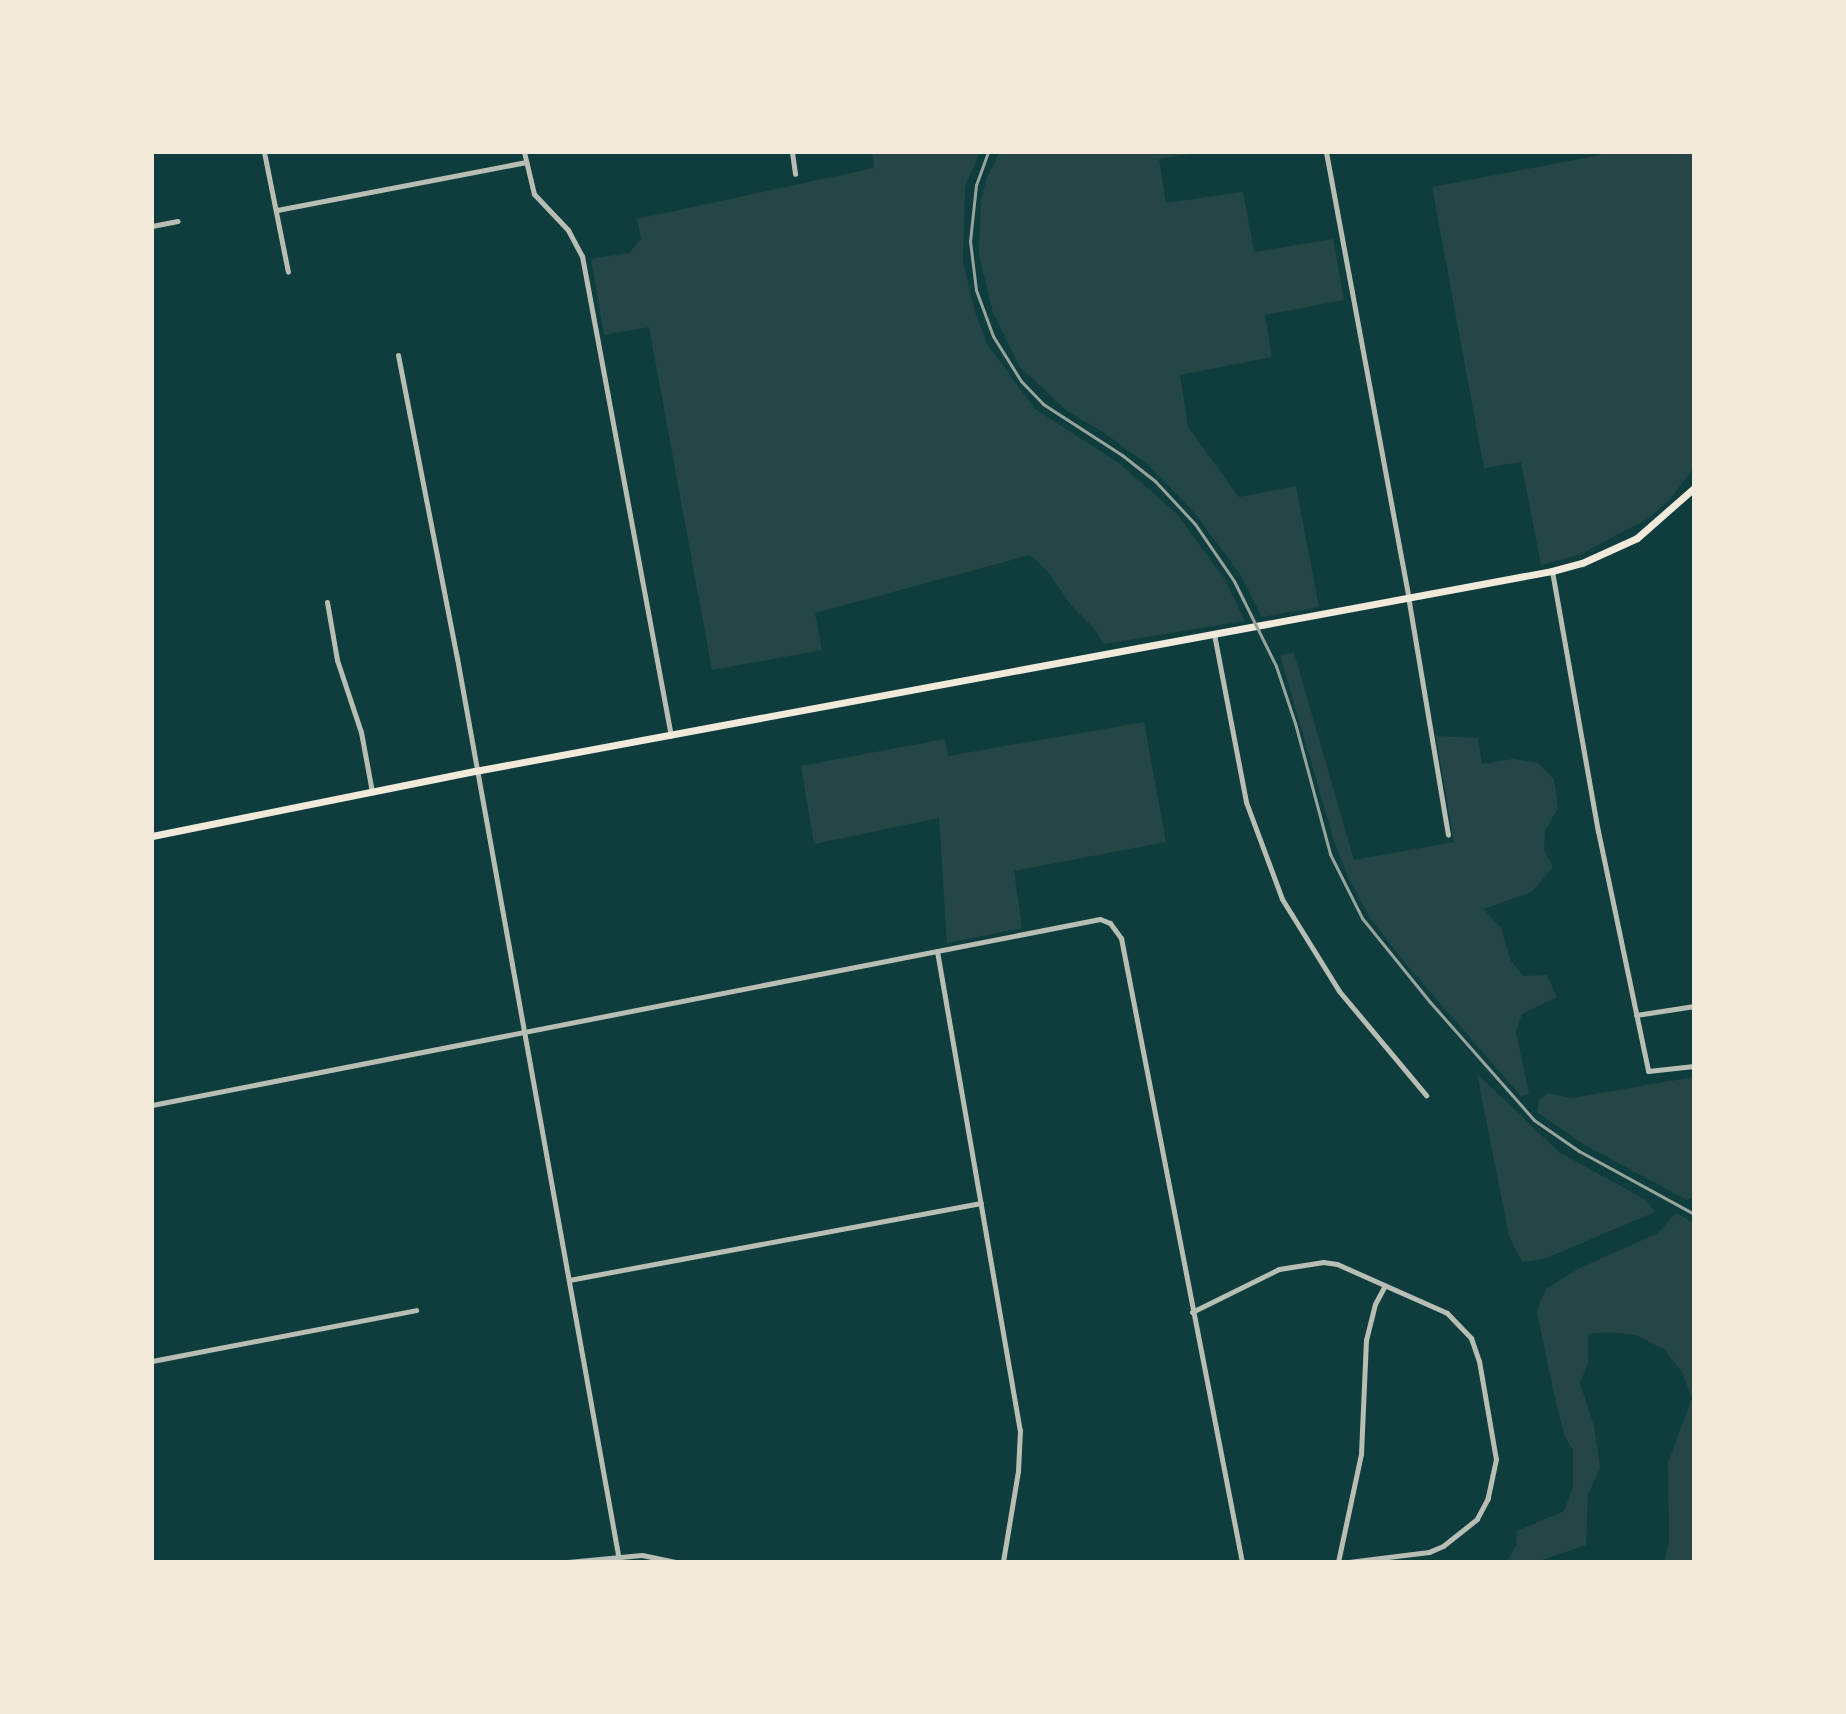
<!DOCTYPE html>
<style>
body{margin:0}
#map{position:relative;width:1846px;height:1714px;overflow:hidden;background:#0f3d3e;font-family:Manrope,sans-serif}
div>[style]{position:absolute}
.green>*{inset:0;background:#244646}
.minor>*{height:5px;margin:-2.5px;padding:0 2.5px;transform-origin:2.5px;border-radius:2.5px;background:#b8beb3}
.secondary>*{height:7px;margin:-3.5px;padding:0 3.5px;transform-origin:3.5px;border-radius:3.5px;background:#f1e9da}
.rail>*{height:3px;margin:-1.5px;padding:0 1.5px;transform-origin:1.5px;border-radius:1.5px;background:#97a49c}
span{translate:-50% -50%;white-space:nowrap;text-align:center;line-height:1.15;-webkit-text-stroke:6px #f1e9da;paint-order:stroke}
.frame{position:absolute;inset:0;border:154px solid #f1e9da;pointer-events:none}
</style>
<div id="map">
<div class="green">
<i style="clip-path:polygon(872px 152px,980px 152px,965px 187px,963px 262px,975px 312px,987px 344px,1035px 409px,1120px 464px,1177px 514px,1224px 578px,1245px 621px,1103px 644px,1095px 629px,1071px 605px,1049px 573px,1030px 555px,815px 613px,822px 650px,712px 670px,649px 327px,604px 335px,591px 259px,629px 253px,641px 239px,637px 219px,874px 168px)"></i>
<i style="clip-path:polygon(1000px 152px,1202px 152px,1159px 159px,1166px 203px,1243px 192px,1254px 252px,1333px 239px,1344px 300px,1265px 315px,1272px 357px,1180px 375px,1188px 427px,1239px 497px,1296px 486px,1319px 607px,1262px 617px,1240px 574px,1192px 510px,1148px 465px,1103px 432px,1067px 411px,1019px 366px,993px 313px,979px 255px,981px 199px,987px 177px)"></i>
<i style="clip-path:polygon(1601px 152px,1694px 152px,1694px 467px,1671px 498px,1649px 518px,1581px 554px,1541px 565px,1521px 462px,1484px 468px,1432px 187px,1601px 155px)"></i>
<i style="clip-path:polygon(1294px 653px,1354px 860px,1454px 842px,1436px 736px,1478px 738px,1482px 764px,1513px 759px,1538px 763px,1554px 779px,1558px 808px,1545px 830px,1544px 850px,1553px 867px,1532px 892px,1483px 909px,1501px 928px,1511px 961px,1523px 976px,1547px 975px,1557px 997px,1522px 1014px,1516px 1032px,1529px 1094px,1521px 1096px,1405px 963px,1370px 918px,1348px 877px,1334px 841px,1280px 655px)"></i>
<i style="clip-path:polygon(1144px 722px,1166px 842px,1014px 871px,1022px 928px,947px 943px,939px 818px,814px 844px,801px 766px,945px 739px,948px 756px)"></i>
<i style="clip-path:polygon(1477px 1074px,1559px 1152px,1646px 1200px,1655px 1212px,1544px 1259px,1522px 1262px,1509px 1236px)"></i>
<i style="clip-path:polygon(1694px 1077px,1694px 1197px,1687px 1200px,1583px 1144px,1537px 1112px,1539px 1100px,1548px 1093px,1571px 1098px)"></i>
<i style="clip-path:polygon(1676px 1213px,1694px 1223px,1694px 1562px,1648px 1562px,1665px 1560px,1669px 1541px,1668px 1463px,1692px 1398px,1682px 1372px,1665px 1350px,1636px 1335px,1607px 1332px,1588px 1334px,1588px 1364px,1580px 1383px,1594px 1426px,1600px 1468px,1588px 1495px,1586px 1545px,1536px 1562px,1507px 1562px,1516px 1545px,1517px 1531px,1564px 1511px,1573px 1486px,1573px 1450px,1564px 1435px,1553px 1389px,1537px 1313px,1540px 1301px,1547px 1288px,1580px 1268px,1658px 1233px)"></i>
</div>
<div class="minor">
<i style="left:264px;top:152px;width:122px;rotate:78.7deg"></i>
<i style="left:524px;top:152px;width:43px;rotate:76.6deg"></i>
<i style="left:534px;top:194px;width:50px;rotate:46.6deg"></i>
<i style="left:568px;top:230px;width:30px;rotate:62deg"></i>
<i style="left:582px;top:256px;width:488px;rotate:79.5deg"></i>
<i style="left:792px;top:152px;width:22px;rotate:82deg"></i>
<i style="left:1326px;top:152px;width:452px;rotate:79.5deg"></i>
<i style="left:1408px;top:596px;width:242px;rotate:80.5deg"></i>
<i style="left:277px;top:210px;width:254px;rotate:-10.9deg"></i>
<i style="left:152px;top:226px;width:26px;rotate:-11deg"></i>
<i style="left:398px;top:355px;width:309px;rotate:79deg"></i>
<i style="left:457px;top:658px;width:911px;rotate:79.82deg"></i>
<i style="left:1552px;top:571px;width:264px;rotate:80deg"></i>
<i style="left:1598px;top:831px;width:245px;rotate:78.2deg"></i>
<i style="left:1648px;top:1071px;width:46px;rotate:-6.2deg"></i>
<i style="left:327px;top:602px;width:59px;rotate:80.2deg"></i>
<i style="left:337px;top:660px;width:76px;rotate:71.6deg"></i>
<i style="left:361px;top:732px;width:61px;rotate:79.6deg"></i>
<i style="left:1214px;top:634px;width:171px;rotate:79.2deg"></i>
<i style="left:1246px;top:802px;width:103px;rotate:69.6deg"></i>
<i style="left:1282px;top:899px;width:108px;rotate:58.2deg"></i>
<i style="left:1339px;top:991px;width:136px;rotate:50.1deg"></i>
<i style="left:937px;top:951px;width:486px;rotate:80.2deg"></i>
<i style="left:1020px;top:1430px;width:41px;rotate:92.8deg"></i>
<i style="left:1018px;top:1471px;width:92px;rotate:99.4deg"></i>
<i style="left:1636px;top:1015px;width:59px;rotate:-8.8deg"></i>
<i style="left:152px;top:1105px;width:966px;rotate:-11.1deg"></i>
<i style="left:1100px;top:919px;width:11px;rotate:22deg"></i>
<i style="left:1110px;top:923px;width:19px;rotate:54deg"></i>
<i style="left:1121px;top:938px;width:636px;rotate:79.03deg"></i>
<i style="left:569px;top:1280px;width:419px;rotate:-10.6deg"></i>
<i style="left:1192px;top:1312px;width:97px;rotate:-26.3deg"></i>
<i style="left:1279px;top:1269px;width:45px;rotate:-9deg"></i>
<i style="left:1323px;top:1262px;width:14px;rotate:8deg"></i>
<i style="left:1337px;top:1264px;width:120px;rotate:24deg"></i>
<i style="left:1447px;top:1313px;width:35px;rotate:46deg"></i>
<i style="left:1471px;top:1338px;width:24px;rotate:71deg"></i>
<i style="left:1479px;top:1361px;width:99px;rotate:80.2deg"></i>
<i style="left:1496px;top:1459px;width:40px;rotate:102deg"></i>
<i style="left:1488px;top:1498px;width:24px;rotate:118deg"></i>
<i style="left:1477px;top:1519px;width:43px;rotate:141.5deg"></i>
<i style="left:1443px;top:1546px;width:15px;rotate:157deg"></i>
<i style="left:1429px;top:1552px;width:83px;rotate:173deg"></i>
<i style="left:152px;top:1361px;width:269px;rotate:-10.9deg"></i>
<i style="left:568px;top:1562px;width:74px;rotate:-5.4deg"></i>
<i style="left:642px;top:1555px;width:34px;rotate:12deg"></i>
<i style="left:1338px;top:1562px;width:110px;rotate:-78deg"></i>
<i style="left:1361px;top:1454px;width:114px;rotate:-87.5deg"></i>
<i style="left:1366px;top:1340px;width:37px;rotate:-76deg"></i>
<i style="left:1375px;top:1304px;width:21px;rotate:-62deg"></i>
</div>
<div class="secondary">
<i style="left:152px;top:836px;width:329px;rotate:-11.4deg"></i>
<i style="left:475px;top:771px;width:1095px;rotate:-10.52deg"></i>
<i style="left:1552px;top:571px;width:31px;rotate:-15deg"></i>
<i style="left:1582px;top:563px;width:60px;rotate:-24.4deg"></i>
<i style="left:1637px;top:538px;width:76px;rotate:-41.3deg"></i>
</div>
<div class="rail">
<i style="left:988px;top:152px;width:35px;rotate:110deg"></i>
<i style="left:976px;top:185px;width:56px;rotate:96.1deg"></i>
<i style="left:970px;top:241px;width:49px;rotate:83deg"></i>
<i style="left:976px;top:290px;width:49px;rotate:69.7deg"></i>
<i style="left:993px;top:336px;width:53px;rotate:58.1deg"></i>
<i style="left:1021px;top:381px;width:32px;rotate:46deg"></i>
<i style="left:1043px;top:404px;width:94px;rotate:32.8deg"></i>
<i style="left:1122px;top:455px;width:42px;rotate:38.2deg"></i>
<i style="left:1155px;top:481px;width:59px;rotate:47.1deg"></i>
<i style="left:1195px;top:524px;width:69px;rotate:55.6deg"></i>
<i style="left:1234px;top:581px;width:95px;rotate:63.7deg"></i>
<i style="left:1276px;top:666px;width:60px;rotate:71.6deg"></i>
<i style="left:1295px;top:723px;width:136px;rotate:75deg"></i>
<i style="left:1330px;top:854px;width:72px;rotate:63.4deg"></i>
<i style="left:1362px;top:918px;width:108px;rotate:51deg"></i>
<i style="left:1430px;top:1002px;width:157px;rotate:48.6deg"></i>
<i style="left:1534px;top:1120px;width:55px;rotate:34.6deg"></i>
<i style="left:1579px;top:1151px;width:131px;rotate:28.7deg"></i>
</div>
<div class="frame"></div>
</div>
